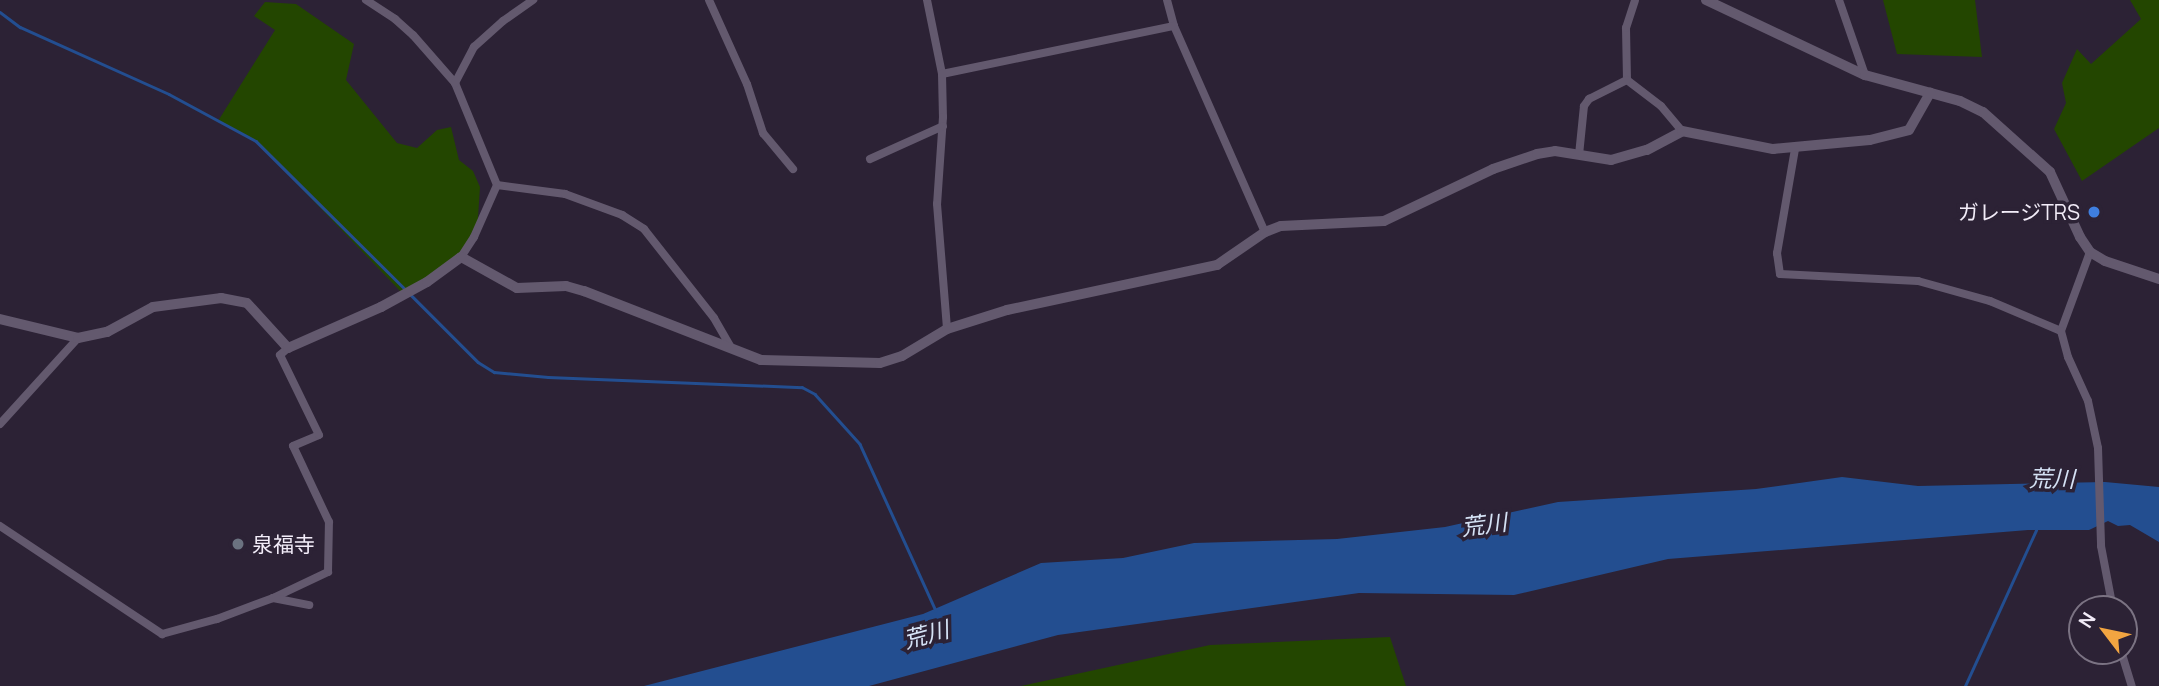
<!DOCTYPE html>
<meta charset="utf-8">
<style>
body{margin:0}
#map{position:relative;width:2159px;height:686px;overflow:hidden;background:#2c2235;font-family:Manrope,"Noto Sans JP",sans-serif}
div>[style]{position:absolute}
.green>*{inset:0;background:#234600}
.water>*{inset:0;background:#234e90}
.stream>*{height:2.5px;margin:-1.25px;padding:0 1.25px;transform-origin:1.25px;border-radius:1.25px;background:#234e90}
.street>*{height:8px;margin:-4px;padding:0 4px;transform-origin:4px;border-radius:4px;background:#63596e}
.secondary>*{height:10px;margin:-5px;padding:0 5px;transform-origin:5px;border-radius:5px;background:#63596e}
.dots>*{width:19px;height:19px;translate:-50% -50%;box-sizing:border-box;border:4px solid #2c2235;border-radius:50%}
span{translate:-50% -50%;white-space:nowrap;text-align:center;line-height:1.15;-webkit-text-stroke:7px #2c2235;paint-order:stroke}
.poi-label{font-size:21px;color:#f2ecf8}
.right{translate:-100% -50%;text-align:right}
.left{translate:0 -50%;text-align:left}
.water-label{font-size:23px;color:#d5e2f5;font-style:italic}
.north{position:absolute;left:2068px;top:595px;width:70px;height:70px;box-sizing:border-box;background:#2c2235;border:2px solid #7b7383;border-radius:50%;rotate:302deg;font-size:19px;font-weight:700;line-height:28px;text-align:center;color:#f2ecf8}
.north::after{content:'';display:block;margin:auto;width:24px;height:32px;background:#f2a541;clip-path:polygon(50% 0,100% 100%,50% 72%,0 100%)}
</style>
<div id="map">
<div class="green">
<i style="clip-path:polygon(1883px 0,1975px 0,1982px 57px,1897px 54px)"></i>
<i style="clip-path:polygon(2130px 0,2159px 0,2159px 128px,2082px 181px,2054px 129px,2066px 103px,2062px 83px,2077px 49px,2091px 64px,2141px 19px)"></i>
<i style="clip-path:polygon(265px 2px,296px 4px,354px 44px,346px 80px,397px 143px,417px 148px,437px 130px,451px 127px,459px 160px,473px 171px,480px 187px,477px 233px,461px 257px,403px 294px,256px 141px,218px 121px,275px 30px,254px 16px)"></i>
<i style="clip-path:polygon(1390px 637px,1406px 686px,1021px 686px,1210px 645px)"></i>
</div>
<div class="water">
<i style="clip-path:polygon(1842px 477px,1918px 486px,2105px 482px,2159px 487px,2159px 542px,2130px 525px,2118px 526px,2108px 521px,2089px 530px,2028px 530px,1668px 559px,1514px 595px,1359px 593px,1058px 635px,869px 686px,644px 686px,923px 614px,1041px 563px,1123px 558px,1194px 543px,1337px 539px,1445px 527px,1558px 502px,1756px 489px)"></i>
</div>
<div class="stream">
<i style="left:0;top:12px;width:25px;rotate:37deg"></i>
<i style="left:20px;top:27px;width:163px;rotate:24.2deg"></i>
<i style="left:169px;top:94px;width:99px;rotate:28.4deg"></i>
<i style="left:256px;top:141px;width:210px;rotate:44.8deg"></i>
<i style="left:410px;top:294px;width:96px;rotate:45deg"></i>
<i style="left:478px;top:362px;width:19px;rotate:32deg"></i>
<i style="left:494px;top:372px;width:54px;rotate:5.3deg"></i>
<i style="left:548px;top:377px;width:254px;rotate:2.3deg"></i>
<i style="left:802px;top:387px;width:15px;rotate:28deg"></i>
<i style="left:815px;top:394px;width:67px;rotate:48deg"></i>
<i style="left:860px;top:444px;width:183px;rotate:65.5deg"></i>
<i style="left:1965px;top:686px;width:171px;rotate:-65.5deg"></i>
</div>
<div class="street">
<i style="left:366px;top:0;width:35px;rotate:33deg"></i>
<i style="left:395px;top:19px;width:24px;rotate:42deg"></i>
<i style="left:413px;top:35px;width:64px;rotate:48.8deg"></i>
<i style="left:455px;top:83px;width:110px;rotate:67.6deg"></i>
<i style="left:497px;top:185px;width:57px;rotate:113.9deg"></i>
<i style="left:474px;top:237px;width:24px;rotate:123deg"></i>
<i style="left:709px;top:0;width:92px;rotate:65.7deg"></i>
<i style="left:747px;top:84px;width:52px;rotate:71.9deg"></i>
<i style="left:763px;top:133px;width:47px;rotate:50.2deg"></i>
<i style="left:927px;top:0;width:76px;rotate:78.5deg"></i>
<i style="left:942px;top:74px;width:43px;rotate:88.7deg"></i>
<i style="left:943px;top:117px;width:87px;rotate:93.9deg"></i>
<i style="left:937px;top:204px;width:125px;rotate:85.4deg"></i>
<i style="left:1167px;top:0;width:27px;rotate:75deg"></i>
<i style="left:1174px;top:26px;width:225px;rotate:66.2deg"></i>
<i style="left:1839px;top:0;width:79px;rotate:70.9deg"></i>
<i style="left:942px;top:74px;width:237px;rotate:-11.7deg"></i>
<i style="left:1627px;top:80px;width:52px;rotate:-91.1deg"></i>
<i style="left:1626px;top:28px;width:29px;rotate:-72deg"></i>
<i style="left:1627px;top:80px;width:43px;rotate:37.4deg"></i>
<i style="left:1661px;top:106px;width:33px;rotate:50deg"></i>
<i style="left:455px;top:83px;width:41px;rotate:-62.2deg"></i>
<i style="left:474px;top:47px;width:39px;rotate:-42deg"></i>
<i style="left:503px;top:21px;width:37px;rotate:-35deg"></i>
<i style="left:1795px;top:149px;width:106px;rotate:99.8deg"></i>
<i style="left:1777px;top:253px;width:21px;rotate:82deg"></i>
<i style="left:1780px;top:274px;width:138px;rotate:2.9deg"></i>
<i style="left:1918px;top:281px;width:75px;rotate:15.5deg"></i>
<i style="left:1990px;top:301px;width:77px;rotate:22.9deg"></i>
<i style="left:1579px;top:155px;width:49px;rotate:-84.2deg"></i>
<i style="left:1584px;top:106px;width:9px;rotate:-54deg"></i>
<i style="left:1589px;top:99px;width:42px;rotate:-26.6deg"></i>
<i style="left:870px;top:159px;width:80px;rotate:-24.3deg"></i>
<i style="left:497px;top:185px;width:69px;rotate:7.5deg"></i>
<i style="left:565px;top:194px;width:61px;rotate:20.2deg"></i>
<i style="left:622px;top:215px;width:26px;rotate:32deg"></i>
<i style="left:644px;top:229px;width:113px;rotate:51.8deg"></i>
<i style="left:714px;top:318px;width:34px;rotate:60deg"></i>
<i style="left:2090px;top:252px;width:84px;rotate:110.2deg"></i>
<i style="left:2061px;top:331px;width:27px;rotate:75deg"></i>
<i style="left:2068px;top:357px;width:48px;rotate:65.6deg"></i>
<i style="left:2088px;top:401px;width:48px;rotate:78deg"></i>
<i style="left:2098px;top:448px;width:98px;rotate:88.2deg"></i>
<i style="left:2101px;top:546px;width:64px;rotate:79.2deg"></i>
<i style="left:0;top:424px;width:116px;rotate:-47.8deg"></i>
<i style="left:0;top:526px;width:195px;rotate:33.7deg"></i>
<i style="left:162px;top:634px;width:57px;rotate:-15.3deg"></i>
<i style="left:217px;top:619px;width:60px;rotate:-20.6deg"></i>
<i style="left:273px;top:598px;width:61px;rotate:-25.3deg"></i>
<i style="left:328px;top:572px;width:50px;rotate:-88.9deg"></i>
<i style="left:329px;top:522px;width:84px;rotate:-115.3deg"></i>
<i style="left:293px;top:446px;width:28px;rotate:-23deg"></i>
<i style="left:319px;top:435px;width:89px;rotate:-116deg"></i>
<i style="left:280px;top:355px;width:11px;rotate:-41deg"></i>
<i style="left:273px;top:598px;width:37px;rotate:11deg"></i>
<i style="left:2121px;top:651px;width:37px;rotate:73deg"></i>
</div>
<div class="secondary">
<i style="left:1706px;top:0;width:176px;rotate:25.3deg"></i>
<i style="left:1865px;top:75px;width:98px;rotate:15.3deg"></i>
<i style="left:1960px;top:101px;width:25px;rotate:26deg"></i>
<i style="left:1983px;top:112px;width:90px;rotate:41.8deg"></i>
<i style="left:2050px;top:172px;width:72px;rotate:65.2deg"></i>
<i style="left:2080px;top:237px;width:18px;rotate:56deg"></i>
<i style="left:2090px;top:252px;width:17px;rotate:31deg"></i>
<i style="left:2105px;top:261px;width:57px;rotate:18.4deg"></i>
<i style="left:0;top:319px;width:80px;rotate:13.7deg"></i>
<i style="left:78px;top:338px;width:30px;rotate:-12deg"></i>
<i style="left:107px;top:332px;width:52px;rotate:-28.5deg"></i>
<i style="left:153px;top:307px;width:69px;rotate:-7.5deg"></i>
<i style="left:221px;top:298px;width:26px;rotate:11deg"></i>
<i style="left:247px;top:303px;width:61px;rotate:47.7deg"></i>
<i style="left:288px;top:348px;width:102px;rotate:-23.8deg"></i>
<i style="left:381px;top:307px;width:52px;rotate:-28.5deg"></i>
<i style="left:427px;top:282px;width:42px;rotate:-36.3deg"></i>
<i style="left:461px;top:257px;width:64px;rotate:29deg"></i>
<i style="left:517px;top:288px;width:49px;rotate:-2.3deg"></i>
<i style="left:566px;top:286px;width:19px;rotate:16deg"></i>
<i style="left:584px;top:291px;width:190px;rotate:21.3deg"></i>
<i style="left:761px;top:360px;width:119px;rotate:1.4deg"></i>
<i style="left:880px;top:363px;width:23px;rotate:-18deg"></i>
<i style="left:902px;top:356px;width:52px;rotate:-31deg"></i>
<i style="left:947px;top:329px;width:63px;rotate:-17.6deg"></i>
<i style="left:1007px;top:310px;width:215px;rotate:-12.1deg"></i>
<i style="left:1217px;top:265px;width:58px;rotate:-34.5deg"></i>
<i style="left:1265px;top:232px;width:17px;rotate:-21deg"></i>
<i style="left:1281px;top:226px;width:103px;rotate:-2.8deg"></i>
<i style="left:1384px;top:221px;width:121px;rotate:-25.5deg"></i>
<i style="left:1493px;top:169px;width:46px;rotate:-18.8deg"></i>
<i style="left:1537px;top:154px;width:18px;rotate:-9deg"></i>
<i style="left:1555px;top:151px;width:57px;rotate:9.1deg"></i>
<i style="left:1611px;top:160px;width:37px;rotate:-16deg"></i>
<i style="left:1647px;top:150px;width:40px;rotate:-28deg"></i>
<i style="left:1682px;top:131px;width:93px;rotate:11.2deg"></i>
<i style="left:1773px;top:149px;width:97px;rotate:-5.3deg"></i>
<i style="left:1870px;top:140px;width:40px;rotate:-14.4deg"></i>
<i style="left:1909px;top:130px;width:43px;rotate:-60.4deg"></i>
</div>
<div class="dots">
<i style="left:2094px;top:212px;background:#3f7fe0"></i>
<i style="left:238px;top:544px;background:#6b7280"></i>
</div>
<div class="poi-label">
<span class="right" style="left:2080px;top:212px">ガレージTRS</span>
<span class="left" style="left:252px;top:544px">泉福寺</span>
</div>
<div class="water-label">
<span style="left:2052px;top:478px;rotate:1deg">荒川</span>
<span style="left:1484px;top:524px;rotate:-7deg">荒川</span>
<span style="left:926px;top:634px;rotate:-15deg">荒川</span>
</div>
<div class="north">N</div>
</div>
